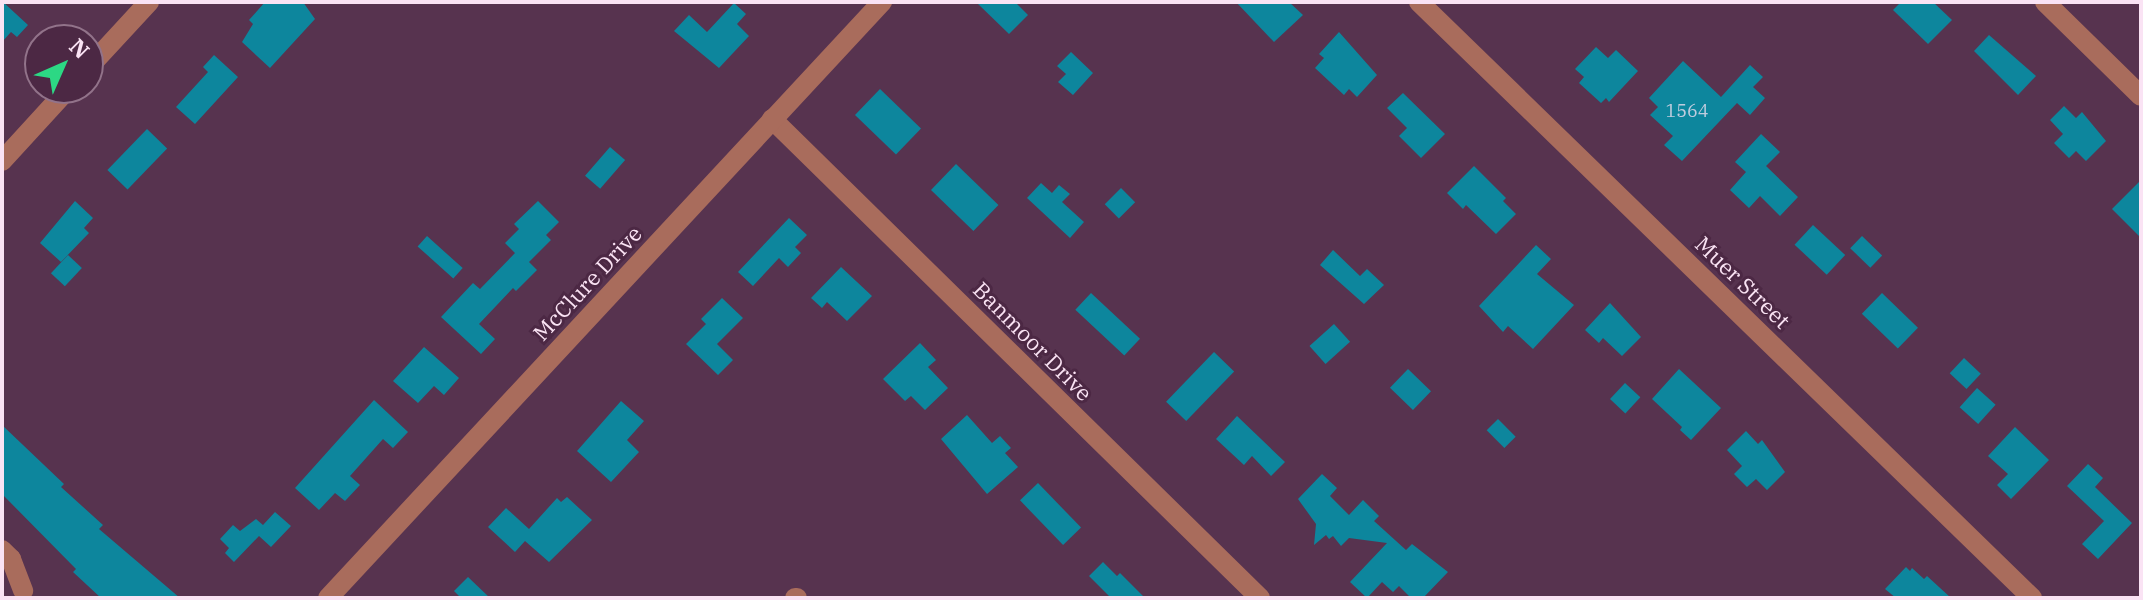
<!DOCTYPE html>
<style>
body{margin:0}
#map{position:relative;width:2143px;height:600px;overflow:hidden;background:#57334f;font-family:"IBM Plex Serif",serif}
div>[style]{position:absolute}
.building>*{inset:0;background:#0d869d;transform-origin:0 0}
.minor>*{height:20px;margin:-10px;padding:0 10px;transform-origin:10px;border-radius:10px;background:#a96c5c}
span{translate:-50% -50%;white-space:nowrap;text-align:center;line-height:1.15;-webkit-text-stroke:6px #4c2844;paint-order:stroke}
.number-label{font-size:18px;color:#bfccde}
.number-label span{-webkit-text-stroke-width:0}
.street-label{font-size:22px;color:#fae3f4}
.frame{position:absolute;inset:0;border:4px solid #fae3f4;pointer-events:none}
.north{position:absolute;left:24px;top:24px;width:80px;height:80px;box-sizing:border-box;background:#4c2844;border:2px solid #92738a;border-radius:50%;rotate:45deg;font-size:22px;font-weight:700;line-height:32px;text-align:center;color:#fae3f4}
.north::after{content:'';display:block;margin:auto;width:28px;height:36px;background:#2cd884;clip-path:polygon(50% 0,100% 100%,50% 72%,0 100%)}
</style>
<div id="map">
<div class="building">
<i style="clip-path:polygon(3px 2px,28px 25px,17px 37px,11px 32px,2px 42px)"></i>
<i style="clip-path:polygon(265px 2px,303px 2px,315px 19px,270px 68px,242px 42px,253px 24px,249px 20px)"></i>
<i style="clip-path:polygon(976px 2px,1015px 2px,1028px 15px,1009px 34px)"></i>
<i style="clip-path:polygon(1236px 2px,1289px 2px,1303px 15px,1274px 42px)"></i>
<i style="clip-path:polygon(1901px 2px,1933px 2px,1952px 20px,1928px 44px,1893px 10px)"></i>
<i style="clip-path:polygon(734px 3px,746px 14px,737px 24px,749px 36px,719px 68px,674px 31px,689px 15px,707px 32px)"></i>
<i style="clip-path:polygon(1339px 32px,1377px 75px,1357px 97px,1349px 89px,1344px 95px,1315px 68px,1324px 58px,1319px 54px)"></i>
<i style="clip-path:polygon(1989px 35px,2036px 76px,2018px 95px,1974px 51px)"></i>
<i style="clip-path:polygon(1596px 47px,1608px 58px,1616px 50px,1638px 71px,1609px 102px,1606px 98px,1601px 103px,1579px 83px,1584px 77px,1575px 69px)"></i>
<i style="clip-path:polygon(1071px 52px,1093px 73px,1073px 95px,1058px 82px,1066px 74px,1057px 66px)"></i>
<i style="clip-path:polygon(214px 55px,238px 77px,195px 124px,176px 107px,208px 72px,203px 67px)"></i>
<i style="clip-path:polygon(1683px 61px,1721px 97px,1750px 65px,1763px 77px,1753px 87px,1765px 98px,1750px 115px,1737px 103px,1682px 161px,1664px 145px,1673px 136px,1650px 115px,1658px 107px,1649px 98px)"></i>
<i style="left:880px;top:89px;width:57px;height:36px;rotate:44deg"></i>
<i style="clip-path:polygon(1403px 93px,1445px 134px,1421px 158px,1399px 136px,1407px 128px,1387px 108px)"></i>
<i style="clip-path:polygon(2064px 106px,2076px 118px,2082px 112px,2106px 141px,2086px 161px,2076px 151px,2069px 158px,2054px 143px,2063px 134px,2050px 120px)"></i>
<i style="left:147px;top:129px;width:28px;height:57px;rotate:44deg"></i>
<i style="clip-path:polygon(1761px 134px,1780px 152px,1766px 166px,1798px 197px,1780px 216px,1760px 196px,1749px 208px,1730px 190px,1746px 172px,1735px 162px)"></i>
<i style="left:610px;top:147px;width:20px;height:38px;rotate:41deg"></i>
<i style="left:956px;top:164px;width:59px;height:36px;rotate:44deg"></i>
<i style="clip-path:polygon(1474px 166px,1506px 198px,1503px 201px,1516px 214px,1496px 234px,1466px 205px,1463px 209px,1447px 193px)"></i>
<i style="clip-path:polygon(2141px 180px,2141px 238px,2112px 209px)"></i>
<i style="clip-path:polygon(1041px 183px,1052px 193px,1059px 185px,1070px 194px,1062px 202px,1084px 222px,1070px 238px,1027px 198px)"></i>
<i style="left:1121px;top:188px;width:20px;height:23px;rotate:45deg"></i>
<i style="clip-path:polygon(75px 201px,93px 218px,84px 228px,89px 233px,61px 262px,40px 243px)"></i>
<i style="clip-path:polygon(538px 201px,559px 222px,546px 235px,551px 240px,529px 262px,537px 270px,516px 291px,513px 288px,479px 324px,495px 339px,481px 354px,441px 317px,473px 283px,480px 289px,515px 253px,505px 243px,519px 229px,514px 224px)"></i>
<i style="clip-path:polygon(789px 218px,807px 235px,795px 247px,801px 253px,788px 267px,779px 258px,753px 286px,738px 272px)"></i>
<i style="left:1813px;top:225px;width:44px;height:27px;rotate:43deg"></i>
<i style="left:427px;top:236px;width:48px;height:14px;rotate:42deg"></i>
<i style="left:1862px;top:236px;width:28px;height:17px;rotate:44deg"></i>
<i style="clip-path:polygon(1536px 245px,1551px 259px,1537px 274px,1574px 305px,1533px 349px,1508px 326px,1503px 332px,1479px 306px)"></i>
<i style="clip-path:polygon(1333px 250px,1360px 276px,1367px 269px,1384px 285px,1364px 304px,1320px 265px)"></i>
<i style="left:68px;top:255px;width:19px;height:25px;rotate:43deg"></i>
<i style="clip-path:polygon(841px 267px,872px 296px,847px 321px,827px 302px,822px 308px,811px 298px)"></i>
<i style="left:1091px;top:293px;width:67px;height:23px;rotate:43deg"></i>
<i style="left:1882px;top:293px;width:50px;height:29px;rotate:44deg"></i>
<i style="clip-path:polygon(722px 298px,743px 318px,717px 344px,733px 360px,718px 375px,686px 344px,706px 324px,701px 319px)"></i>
<i style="clip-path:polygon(1610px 303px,1641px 337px,1622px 356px,1603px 338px,1599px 343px,1585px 330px)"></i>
<i style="left:1334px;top:324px;width:24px;height:33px;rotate:48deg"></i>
<i style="clip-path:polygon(920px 343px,936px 360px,928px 367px,948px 388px,925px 410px,911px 396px,905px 401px,883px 379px)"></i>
<i style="clip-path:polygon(424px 347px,459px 378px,444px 395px,434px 386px,418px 403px,393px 381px)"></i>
<i style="left:1214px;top:352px;width:28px;height:69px;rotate:44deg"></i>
<i style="left:1964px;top:358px;width:23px;height:21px;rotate:43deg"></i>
<i style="left:1408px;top:369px;width:32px;height:26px;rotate:44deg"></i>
<i style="clip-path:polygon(1679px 369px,1721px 408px,1691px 440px,1680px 430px,1682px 427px,1652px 399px)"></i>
<i style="left:1625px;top:383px;width:21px;height:22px;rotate:43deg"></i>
<i style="left:1977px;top:388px;width:25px;height:26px;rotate:42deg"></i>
<i style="clip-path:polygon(374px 400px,408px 432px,393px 448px,383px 439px,350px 476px,360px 485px,345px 501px,335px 493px,319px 510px,295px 488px)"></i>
<i style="clip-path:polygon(621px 401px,644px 421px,627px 440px,639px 452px,611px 482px,577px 451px)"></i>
<i style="clip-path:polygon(967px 415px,992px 443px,1000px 436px,1011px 448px,1005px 453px,1018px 467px,987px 494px,941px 439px)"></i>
<i style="clip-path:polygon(1237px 416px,1285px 462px,1271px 476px,1252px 456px,1244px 465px,1216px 439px)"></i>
<i style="left:1498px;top:419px;width:25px;height:16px;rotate:45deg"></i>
<i style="clip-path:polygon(2px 425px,64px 484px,61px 487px,103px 525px,99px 529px,180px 598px,101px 598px,73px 572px,76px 569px,2px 494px)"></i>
<i style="clip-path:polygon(2015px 427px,2049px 460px,2011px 499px,1997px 485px,2008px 474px,1988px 456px)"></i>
<i style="clip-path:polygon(1746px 431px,1758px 444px,1762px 440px,1785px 472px,1767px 490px,1756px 479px,1747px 487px,1734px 474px,1742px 466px,1727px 450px)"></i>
<i style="clip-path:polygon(2088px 464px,2103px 478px,2095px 487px,2132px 523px,2098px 559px,2082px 544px,2104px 521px,2067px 486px)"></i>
<i style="clip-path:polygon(1322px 474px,1337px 488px,1330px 496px,1349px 515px,1363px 500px,1379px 516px,1374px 521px,1406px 550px,1412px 544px,1448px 572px,1423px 598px,1411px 598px,1399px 586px,1393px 592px,1382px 582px,1367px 598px,1350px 582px,1387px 543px,1349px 538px,1341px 546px,1333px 536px,1329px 539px,1326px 535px,1314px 545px,1316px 524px,1298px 499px)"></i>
<i style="left:1038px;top:483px;width:62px;height:25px;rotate:46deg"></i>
<i style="clip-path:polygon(567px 497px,592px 520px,549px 562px,525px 541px,515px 552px,488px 527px,506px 508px,529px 529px,557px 498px,561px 502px)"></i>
<i style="clip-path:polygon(275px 512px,291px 526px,271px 547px,259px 536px,234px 562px,225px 553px,229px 548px,220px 539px,233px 525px,240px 531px,256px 519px,263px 525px)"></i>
<i style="clip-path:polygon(1103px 562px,1117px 576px,1120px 573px,1145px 598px,1111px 598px,1089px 576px)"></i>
<i style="clip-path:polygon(1906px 567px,1910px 571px,1912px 568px,1924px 579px,1927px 576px,1951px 598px,1896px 598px,1885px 589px)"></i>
<i style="clip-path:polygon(468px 577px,490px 598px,461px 598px,454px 591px)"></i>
</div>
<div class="minor">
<i style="left:1419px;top:2px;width:855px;rotate:44.19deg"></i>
<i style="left:2045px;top:2px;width:134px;rotate:44.4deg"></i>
<i style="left:88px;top:68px;width:90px;rotate:-47.3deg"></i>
<i style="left:772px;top:119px;width:684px;rotate:44.47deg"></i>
<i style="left:2px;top:161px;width:99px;rotate:-47.5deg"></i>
<i style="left:2px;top:550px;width:13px;rotate:45deg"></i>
<i style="left:11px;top:559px;width:34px;rotate:69deg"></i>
<i style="left:328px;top:598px;width:814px;rotate:-47.09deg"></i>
<i style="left:795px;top:598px;width:2px"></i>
</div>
<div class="number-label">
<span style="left:1687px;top:111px">1564</span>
</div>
<div class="street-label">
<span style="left:1743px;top:282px;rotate:44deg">Muer Street</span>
<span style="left:587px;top:283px;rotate:-47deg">McClure Drive</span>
<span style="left:1033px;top:341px;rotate:45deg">Banmoor Drive</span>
</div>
<div class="frame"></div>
<div class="north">N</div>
</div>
